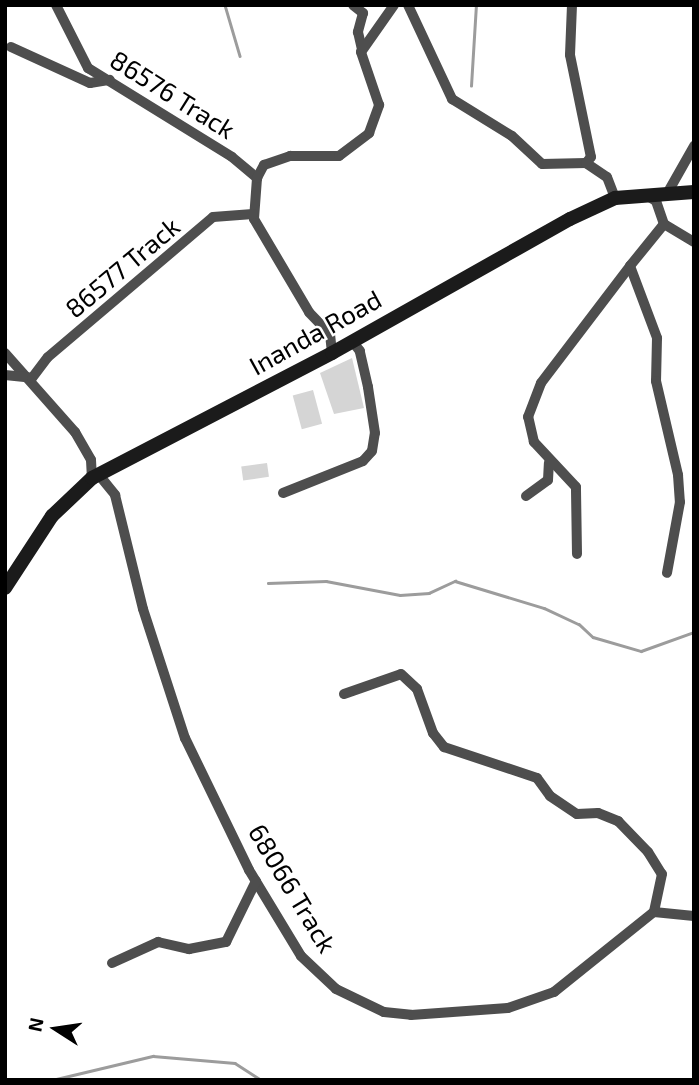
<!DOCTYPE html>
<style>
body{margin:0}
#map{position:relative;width:699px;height:1085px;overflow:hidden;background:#fff;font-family:"Exo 2",sans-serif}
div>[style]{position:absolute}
.green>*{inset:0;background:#d5d5d5;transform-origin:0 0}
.stream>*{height:2.5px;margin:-1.25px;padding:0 1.25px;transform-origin:1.25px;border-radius:1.25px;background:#9c9c9c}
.street>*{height:10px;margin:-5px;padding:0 5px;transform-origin:5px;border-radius:5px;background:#4e4e4e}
.secondary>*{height:14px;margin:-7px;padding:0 7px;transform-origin:7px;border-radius:7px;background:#1b1b1b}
span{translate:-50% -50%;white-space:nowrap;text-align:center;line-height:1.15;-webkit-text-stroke:5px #fff;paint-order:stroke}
.street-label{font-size:26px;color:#000}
.frame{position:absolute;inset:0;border:7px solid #000;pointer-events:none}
.north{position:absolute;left:21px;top:994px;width:70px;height:70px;-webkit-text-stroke:5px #fff;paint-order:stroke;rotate:282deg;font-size:19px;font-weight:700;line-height:28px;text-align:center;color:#000}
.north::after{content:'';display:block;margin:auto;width:24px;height:32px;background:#000;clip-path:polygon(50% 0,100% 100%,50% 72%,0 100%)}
</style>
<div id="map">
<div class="green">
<i style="clip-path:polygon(352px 358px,364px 408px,334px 414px,320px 373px)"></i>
<i style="left:313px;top:390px;width:35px;height:21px;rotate:75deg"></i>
<i style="left:267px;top:463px;width:14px;height:26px;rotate:82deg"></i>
</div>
<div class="stream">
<i style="left:225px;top:5px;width:53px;rotate:73.6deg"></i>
<i style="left:471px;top:86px;width:81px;rotate:-86.5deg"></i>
<i style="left:268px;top:583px;width:58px;rotate:-2deg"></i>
<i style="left:326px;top:581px;width:75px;rotate:10.7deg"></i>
<i style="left:400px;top:595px;width:29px;rotate:-4deg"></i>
<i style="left:429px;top:593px;width:29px;rotate:-25deg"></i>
<i style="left:455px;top:581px;width:93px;rotate:16.9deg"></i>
<i style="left:544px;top:608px;width:38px;rotate:25deg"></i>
<i style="left:579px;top:624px;width:19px;rotate:43deg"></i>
<i style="left:593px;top:637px;width:50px;rotate:16.3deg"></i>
<i style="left:641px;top:651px;width:56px;rotate:-19.7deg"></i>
<i style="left:52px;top:1080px;width:104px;rotate:-13.4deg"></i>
<i style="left:153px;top:1056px;width:82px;rotate:4.9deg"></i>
<i style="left:235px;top:1063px;width:31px;rotate:33deg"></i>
</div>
<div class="street">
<i style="left:56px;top:5px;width:71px;rotate:63.1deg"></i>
<i style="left:88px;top:68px;width:169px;rotate:31.7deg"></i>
<i style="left:232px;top:157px;width:33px;rotate:40deg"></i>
<i style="left:353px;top:5px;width:13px;rotate:39deg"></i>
<i style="left:363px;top:13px;width:20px;rotate:105deg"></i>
<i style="left:358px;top:32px;width:17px;rotate:77deg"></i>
<i style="left:408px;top:5px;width:104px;rotate:64.9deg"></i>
<i style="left:452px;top:99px;width:70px;rotate:31.7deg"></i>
<i style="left:512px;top:136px;width:41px;rotate:43deg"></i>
<i style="left:542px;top:164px;width:44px;rotate:-1.3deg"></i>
<i style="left:572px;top:5px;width:50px;rotate:92.3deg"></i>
<i style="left:570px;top:55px;width:104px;rotate:78.4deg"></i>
<i style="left:591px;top:157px;width:8px;rotate:130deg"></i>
<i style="left:586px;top:163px;width:25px;rotate:34deg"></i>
<i style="left:607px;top:177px;width:22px;rotate:69deg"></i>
<i style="left:11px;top:47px;width:87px;rotate:24.5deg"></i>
<i style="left:90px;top:83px;width:20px;rotate:-9deg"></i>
<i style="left:668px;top:192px;width:53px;rotate:-60.5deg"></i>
<i style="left:646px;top:195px;width:12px;rotate:31deg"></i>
<i style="left:656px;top:201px;width:24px;rotate:71deg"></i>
<i style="left:664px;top:224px;width:35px;rotate:31deg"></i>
<i style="left:664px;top:224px;width:54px;rotate:129deg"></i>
<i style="left:630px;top:266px;width:77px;rotate:69.4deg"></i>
<i style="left:657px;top:338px;width:43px;rotate:91.3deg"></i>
<i style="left:656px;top:381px;width:97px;rotate:76.8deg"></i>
<i style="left:678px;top:475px;width:27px;rotate:86deg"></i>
<i style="left:680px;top:502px;width:72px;rotate:100.4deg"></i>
<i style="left:5px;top:353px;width:106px;rotate:48.5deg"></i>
<i style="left:75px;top:432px;width:32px;rotate:60deg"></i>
<i style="left:91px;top:460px;width:18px;rotate:87deg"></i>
<i style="left:332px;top:353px;width:19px;rotate:-96deg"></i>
<i style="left:330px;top:334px;width:30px;rotate:-134deg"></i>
<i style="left:309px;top:312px;width:108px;rotate:-120.6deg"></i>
<i style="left:254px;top:219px;width:41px;rotate:-85.8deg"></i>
<i style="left:257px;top:178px;width:15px;rotate:-62deg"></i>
<i style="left:264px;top:165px;width:28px;rotate:-19deg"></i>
<i style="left:290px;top:156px;width:49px"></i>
<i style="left:339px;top:156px;width:38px;rotate:-37deg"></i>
<i style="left:369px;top:133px;width:30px;rotate:-70deg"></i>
<i style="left:379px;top:105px;width:56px;rotate:-108.8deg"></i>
<i style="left:361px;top:52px;width:57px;rotate:-54.9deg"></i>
<i style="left:5px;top:375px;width:27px;rotate:6deg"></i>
<i style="left:32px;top:378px;width:26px;rotate:-53deg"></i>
<i style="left:48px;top:357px;width:216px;rotate:-40.3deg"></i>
<i style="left:213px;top:217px;width:40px;rotate:-4.3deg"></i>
<i style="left:99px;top:475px;width:26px;rotate:51deg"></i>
<i style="left:115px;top:495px;width:117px;rotate:76.2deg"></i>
<i style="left:143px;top:609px;width:136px;rotate:72deg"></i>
<i style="left:185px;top:738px;width:147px;rotate:64.1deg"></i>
<i style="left:249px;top:870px;width:100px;rotate:58.8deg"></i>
<i style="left:301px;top:956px;width:48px;rotate:43.3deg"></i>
<i style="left:336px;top:989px;width:53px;rotate:25.6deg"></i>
<i style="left:384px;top:1012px;width:27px;rotate:6deg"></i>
<i style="left:411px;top:1015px;width:97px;rotate:-4.1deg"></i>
<i style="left:508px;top:1008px;width:49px;rotate:-19.2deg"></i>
<i style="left:554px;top:992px;width:128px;rotate:-38.7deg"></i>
<i style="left:654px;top:912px;width:40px;rotate:5.7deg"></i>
<i style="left:283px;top:493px;width:86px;rotate:-21.8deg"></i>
<i style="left:363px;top:461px;width:13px;rotate:-48deg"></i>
<i style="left:372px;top:451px;width:18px;rotate:-81deg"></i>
<i style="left:375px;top:433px;width:47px;rotate:-98.7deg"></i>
<i style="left:368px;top:387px;width:37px;rotate:-103deg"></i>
<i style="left:360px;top:351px;width:13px;rotate:-129deg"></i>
<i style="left:526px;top:496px;width:27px;rotate:-36deg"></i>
<i style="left:548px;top:480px;width:17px;rotate:-87deg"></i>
<i style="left:577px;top:554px;width:67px;rotate:-90.9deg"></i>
<i style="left:576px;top:487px;width:62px;rotate:-133deg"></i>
<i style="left:534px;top:442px;width:26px;rotate:-103deg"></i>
<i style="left:528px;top:417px;width:36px;rotate:-69deg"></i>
<i style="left:541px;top:383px;width:147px;rotate:-52.7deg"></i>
<i style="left:344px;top:694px;width:60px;rotate:-19.3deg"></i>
<i style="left:401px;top:674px;width:22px;rotate:43deg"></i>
<i style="left:417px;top:689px;width:47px;rotate:70deg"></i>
<i style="left:433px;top:733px;width:18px;rotate:52deg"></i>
<i style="left:444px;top:747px;width:98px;rotate:18.4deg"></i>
<i style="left:537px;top:778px;width:22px;rotate:54deg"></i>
<i style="left:550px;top:796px;width:32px;rotate:34deg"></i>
<i style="left:577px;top:814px;width:21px;rotate:-3deg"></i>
<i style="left:598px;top:813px;width:22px;rotate:22deg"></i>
<i style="left:618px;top:821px;width:43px;rotate:45.9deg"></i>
<i style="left:648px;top:852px;width:26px;rotate:58deg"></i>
<i style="left:662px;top:874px;width:39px;rotate:102deg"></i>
<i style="left:112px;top:963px;width:51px;rotate:-24.5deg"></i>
<i style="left:158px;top:942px;width:32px;rotate:13deg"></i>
<i style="left:189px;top:949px;width:38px;rotate:-11deg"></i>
<i style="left:226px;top:942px;width:68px;rotate:-63.8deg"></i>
</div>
<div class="secondary">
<i style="left:5px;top:588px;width:86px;rotate:-56.9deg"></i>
<i style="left:52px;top:516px;width:55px;rotate:-43.5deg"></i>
<i style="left:92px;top:478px;width:271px;rotate:-27.5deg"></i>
<i style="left:332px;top:353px;width:273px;rotate:-29.4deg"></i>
<i style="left:570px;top:219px;width:50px;rotate:-25deg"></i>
<i style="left:615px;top:198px;width:79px;rotate:-4.3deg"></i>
</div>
<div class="street-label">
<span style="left:173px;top:94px;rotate:32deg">86576 Track</span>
<span style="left:122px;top:267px;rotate:-40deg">86577 Track</span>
<span style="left:315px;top:332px;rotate:-29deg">Inanda Road</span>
<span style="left:293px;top:888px;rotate:59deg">68066 Track</span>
</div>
<div class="frame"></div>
<div class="north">N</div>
</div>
